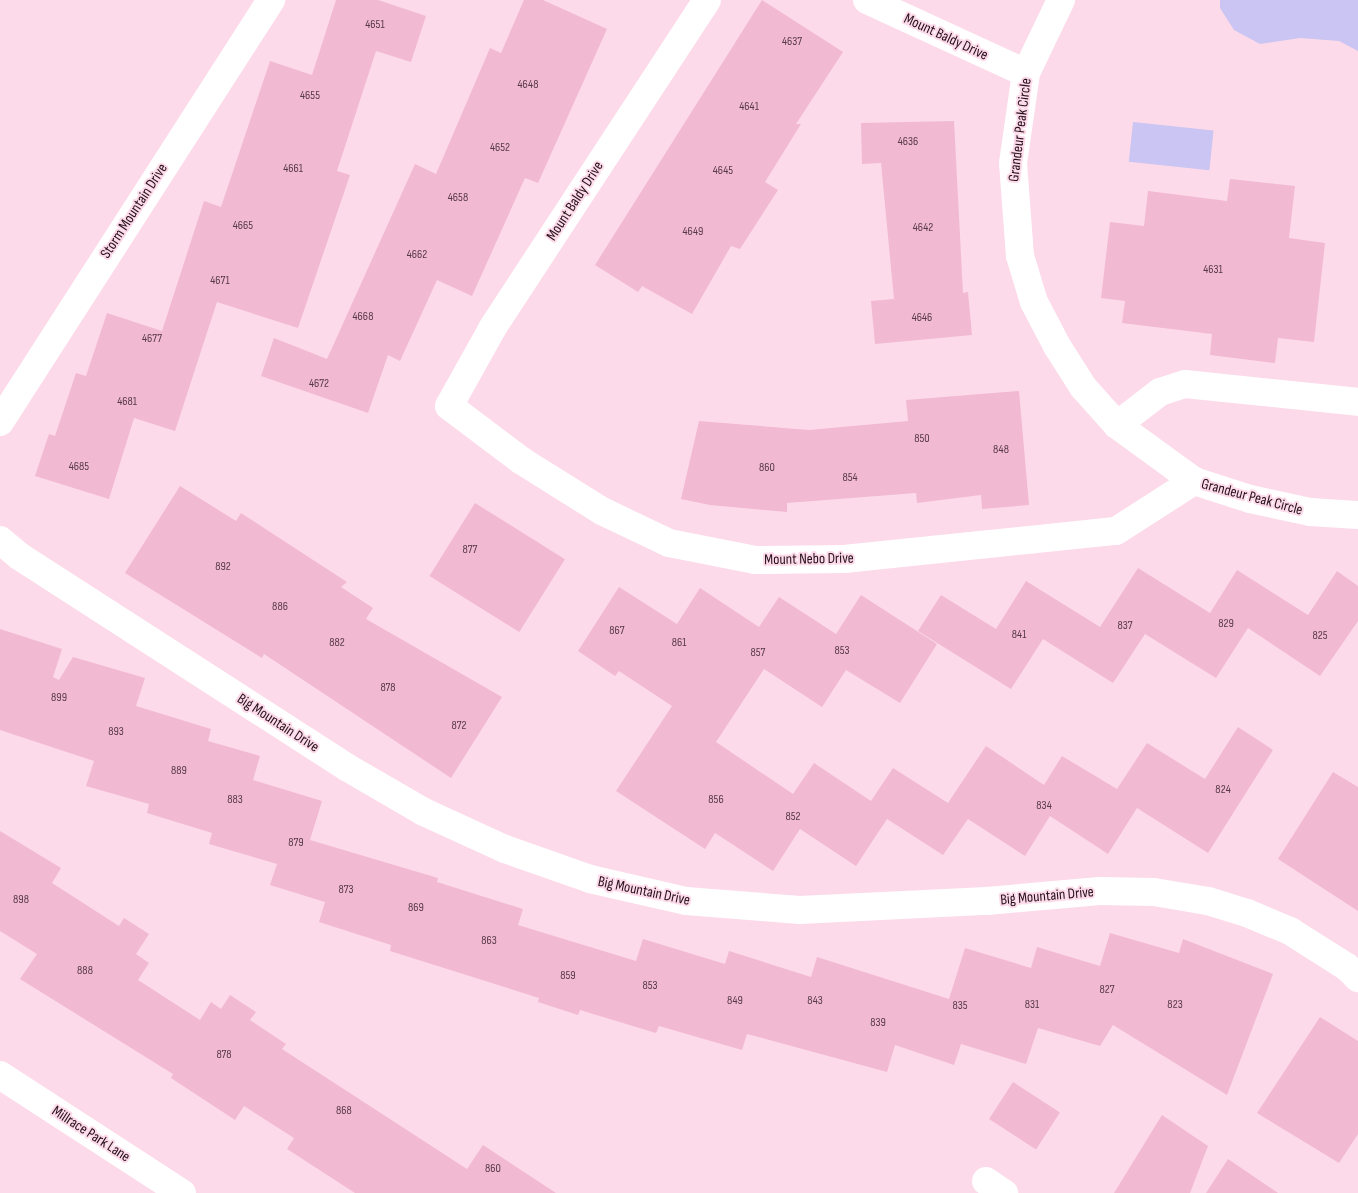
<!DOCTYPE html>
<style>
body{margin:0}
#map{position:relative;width:1358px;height:1193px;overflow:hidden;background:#fddae9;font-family:"Sofia Sans Condensed",sans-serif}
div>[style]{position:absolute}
.water>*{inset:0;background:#cac5f2;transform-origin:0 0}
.building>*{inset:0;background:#f2b9d3;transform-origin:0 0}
.minor>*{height:28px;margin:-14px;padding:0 14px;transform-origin:14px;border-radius:14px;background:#fff}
span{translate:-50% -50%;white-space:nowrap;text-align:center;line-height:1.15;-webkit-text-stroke:4px #fddae9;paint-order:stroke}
.number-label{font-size:12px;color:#573a48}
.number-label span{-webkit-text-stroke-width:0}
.street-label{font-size:15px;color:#230f19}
</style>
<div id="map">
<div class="water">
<i style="clip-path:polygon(1220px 0,1358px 0,1358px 51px,1339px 41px,1300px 38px,1260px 44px,1234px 30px,1220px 8px)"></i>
<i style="left:1133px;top:122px;width:81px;height:40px;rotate:6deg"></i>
</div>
<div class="building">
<i style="clip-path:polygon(336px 0,378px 0,426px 16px,411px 62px,376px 51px,337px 171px,350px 175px,298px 328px,217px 302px,175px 431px,134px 418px,109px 499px,35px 476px,49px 434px,55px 436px,76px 373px,86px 376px,107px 313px,162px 331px,204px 201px,221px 207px,270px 61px,312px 75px)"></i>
<i style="clip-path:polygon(524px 0,543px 0,607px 29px,538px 183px,525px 178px,472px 296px,437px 280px,400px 361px,388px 355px,368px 413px,261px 376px,274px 338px,327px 359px,415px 164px,436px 174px,490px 48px,501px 53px)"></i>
<i style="clip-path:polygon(762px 0,843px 52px,796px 124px,801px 124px,765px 182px,778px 190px,740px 249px,731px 246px,692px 314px,642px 286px,638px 292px,595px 265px)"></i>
<i style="clip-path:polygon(954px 121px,963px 293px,968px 292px,972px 335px,875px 344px,871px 301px,894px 299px,881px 163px,862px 164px,861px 123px)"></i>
<i style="clip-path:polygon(1230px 179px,1295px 186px,1289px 238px,1325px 243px,1314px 342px,1278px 338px,1275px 363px,1210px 355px,1212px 334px,1122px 323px,1125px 301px,1101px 298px,1110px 222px,1144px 226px,1148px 191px,1227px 201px)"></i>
<i style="clip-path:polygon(1019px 391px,1029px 505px,982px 509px,981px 495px,917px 503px,916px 493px,787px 503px,787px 512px,710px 505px,681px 499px,699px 421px,809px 430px,908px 421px,906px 400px)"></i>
<i style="clip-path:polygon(180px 486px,236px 521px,241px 513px,347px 582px,341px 587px,373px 608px,366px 619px,502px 697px,451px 778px,264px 654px,262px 658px,125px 573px)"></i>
<i style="left:475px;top:503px;width:106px;height:86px;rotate:32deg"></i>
<i style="clip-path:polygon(1138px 568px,1210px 613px,1237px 570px,1308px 615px,1337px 571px,1358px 586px,1358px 621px,1320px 676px,1248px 628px,1216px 678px,1145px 634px,1113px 683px,1043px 639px,1011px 689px,918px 631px,941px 595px,996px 629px,1026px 581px,1100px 627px)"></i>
<i style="clip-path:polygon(619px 587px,677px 624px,700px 588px,759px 627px,779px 597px,836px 634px,861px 595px,937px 644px,900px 703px,846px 670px,822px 707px,764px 669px,716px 742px,793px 794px,814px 763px,871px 801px,893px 768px,948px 803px,986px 746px,1044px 785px,1062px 756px,1117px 789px,1147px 743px,1205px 779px,1238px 727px,1273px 750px,1208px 853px,1137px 808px,1108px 854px,1050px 816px,1025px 856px,968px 819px,943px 855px,887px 819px,856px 866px,800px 829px,773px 871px,715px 833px,705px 849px,616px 791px,672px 706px,619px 671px,615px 676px,578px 651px)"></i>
<i style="clip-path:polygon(0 629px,62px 649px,53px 677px,59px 680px,73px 657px,145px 678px,136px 706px,211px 729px,208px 741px,260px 756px,253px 780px,322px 801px,310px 840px,438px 878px,437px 882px,523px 909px,518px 925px,636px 961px,643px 939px,725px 964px,729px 951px,811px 977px,817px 957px,949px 999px,965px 948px,1031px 968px,1037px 947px,1100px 966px,1110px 933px,1179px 953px,1183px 939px,1273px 974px,1227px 1095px,1113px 1025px,1100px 1046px,1038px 1028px,1026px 1064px,961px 1044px,954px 1065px,895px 1045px,887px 1072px,747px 1034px,742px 1050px,659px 1026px,656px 1033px,580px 1010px,578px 1015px,538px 1002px,539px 998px,390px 951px,391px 945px,319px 922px,325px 902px,270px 885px,277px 864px,209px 844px,212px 833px,147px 813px,149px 804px,86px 786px,94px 761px,0 730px)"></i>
<i style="clip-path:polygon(1333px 772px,1358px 787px,1358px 911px,1278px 859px)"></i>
<i style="clip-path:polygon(0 831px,61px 868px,52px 883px,119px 926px,124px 918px,149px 934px,136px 954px,149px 963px,138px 980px,200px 1020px,211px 1002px,221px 1009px,230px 995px,256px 1012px,250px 1020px,286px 1044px,282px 1049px,467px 1169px,483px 1145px,556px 1193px,355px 1193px,287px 1149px,294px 1138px,244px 1106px,235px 1120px,171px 1078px,173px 1074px,20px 979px,37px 954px,0 931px)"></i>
<i style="clip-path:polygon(1320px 1017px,1358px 1041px,1358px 1134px,1339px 1163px,1257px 1113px)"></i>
<i style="left:1013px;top:1082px;width:56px;height:44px;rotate:33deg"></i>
<i style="clip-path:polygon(1162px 1115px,1208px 1146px,1190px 1193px,1114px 1193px)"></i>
<i style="clip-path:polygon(1228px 1159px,1278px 1193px,1206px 1193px)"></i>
</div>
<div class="minor">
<i style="left:707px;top:0;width:393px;rotate:123.2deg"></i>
<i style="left:492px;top:329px;width:88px;rotate:119.2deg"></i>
<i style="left:449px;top:406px;width:91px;rotate:37deg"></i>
<i style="left:522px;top:461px;width:94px;rotate:32deg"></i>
<i style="left:602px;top:511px;width:74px;rotate:25.5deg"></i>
<i style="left:669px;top:543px;width:88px;rotate:11.2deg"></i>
<i style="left:755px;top:560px;width:89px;rotate:-0.6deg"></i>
<i style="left:844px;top:559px;width:273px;rotate:-5.9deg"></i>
<i style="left:1116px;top:531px;width:93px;rotate:-32.7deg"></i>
<i style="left:867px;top:0;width:175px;rotate:24.7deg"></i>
<i style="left:1061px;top:0;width:81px;rotate:115.6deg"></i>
<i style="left:1026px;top:73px;width:91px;rotate:98.2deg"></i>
<i style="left:1013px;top:163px;width:93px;rotate:85.7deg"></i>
<i style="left:1020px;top:256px;width:48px;rotate:73.1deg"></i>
<i style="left:1034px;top:302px;width:50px;rotate:62.4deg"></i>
<i style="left:1057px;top:346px;width:49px;rotate:57.6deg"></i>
<i style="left:1083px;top:387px;width:51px;rotate:48.2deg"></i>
<i style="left:1117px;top:425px;width:95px;rotate:36deg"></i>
<i style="left:1194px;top:481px;width:59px;rotate:17.8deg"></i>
<i style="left:1250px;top:499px;width:61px;rotate:12.2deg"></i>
<i style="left:1310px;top:512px;width:48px;rotate:3.6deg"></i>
<i style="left:0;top:422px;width:502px;rotate:-57.29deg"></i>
<i style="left:1117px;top:425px;width:54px;rotate:-37.5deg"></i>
<i style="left:1160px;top:392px;width:26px;rotate:-18deg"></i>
<i style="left:1185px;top:384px;width:174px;rotate:5.9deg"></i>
<i style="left:0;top:540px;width:25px;rotate:40deg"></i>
<i style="left:19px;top:556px;width:391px;rotate:32.8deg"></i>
<i style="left:348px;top:768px;width:88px;rotate:30.1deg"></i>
<i style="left:424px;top:812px;width:89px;rotate:24.6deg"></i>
<i style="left:505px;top:849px;width:90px;rotate:19.4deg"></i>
<i style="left:590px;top:879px;width:98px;rotate:12.9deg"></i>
<i style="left:686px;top:901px;width:114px;rotate:4.5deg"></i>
<i style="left:800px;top:910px;width:187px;rotate:-2.8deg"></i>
<i style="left:987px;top:901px;width:113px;rotate:-5.1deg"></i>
<i style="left:1100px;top:891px;width:54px;rotate:1.1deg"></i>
<i style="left:1154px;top:892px;width:55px;rotate:9.5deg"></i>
<i style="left:1208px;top:901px;width:41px;rotate:17.1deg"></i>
<i style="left:1247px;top:913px;width:47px;rotate:22.7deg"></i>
<i style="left:1290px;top:931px;width:67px;rotate:32.3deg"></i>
<i style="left:1347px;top:967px;width:16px;rotate:45deg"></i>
<i style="left:0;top:1075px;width:217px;rotate:33deg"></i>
<i style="left:986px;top:1181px;width:22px;rotate:34deg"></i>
</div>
<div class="number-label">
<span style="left:375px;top:25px">4651</span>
<span style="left:792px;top:42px">4637</span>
<span style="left:528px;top:85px">4648</span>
<span style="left:310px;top:96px">4655</span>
<span style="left:749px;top:107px">4641</span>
<span style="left:908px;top:142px">4636</span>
<span style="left:500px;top:148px">4652</span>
<span style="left:293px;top:169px">4661</span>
<span style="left:723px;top:171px">4645</span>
<span style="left:458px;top:198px">4658</span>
<span style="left:243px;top:226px">4665</span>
<span style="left:923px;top:228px">4642</span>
<span style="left:693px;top:232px">4649</span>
<span style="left:417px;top:255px">4662</span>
<span style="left:1213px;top:270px">4631</span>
<span style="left:220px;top:281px">4671</span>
<span style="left:363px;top:317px">4668</span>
<span style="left:922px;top:318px">4646</span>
<span style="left:152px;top:339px">4677</span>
<span style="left:319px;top:384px">4672</span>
<span style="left:127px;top:402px">4681</span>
<span style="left:922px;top:439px">850</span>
<span style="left:1001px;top:450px">848</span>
<span style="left:79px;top:467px">4685</span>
<span style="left:767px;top:468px">860</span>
<span style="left:850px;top:478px">854</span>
<span style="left:470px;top:550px">877</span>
<span style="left:223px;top:567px">892</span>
<span style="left:280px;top:607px">886</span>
<span style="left:1226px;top:624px">829</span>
<span style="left:1125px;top:626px">837</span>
<span style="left:617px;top:631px">867</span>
<span style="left:1019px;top:635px">841</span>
<span style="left:1320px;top:636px">825</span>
<span style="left:337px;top:643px">882</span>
<span style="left:679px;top:643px">861</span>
<span style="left:842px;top:651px">853</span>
<span style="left:758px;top:653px">857</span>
<span style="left:388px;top:688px">878</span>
<span style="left:59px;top:698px">899</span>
<span style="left:459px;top:726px">872</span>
<span style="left:116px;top:732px">893</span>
<span style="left:179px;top:771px">889</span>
<span style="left:1223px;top:790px">824</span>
<span style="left:235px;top:800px">883</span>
<span style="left:716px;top:800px">856</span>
<span style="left:1044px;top:806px">834</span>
<span style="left:793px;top:817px">852</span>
<span style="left:296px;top:843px">879</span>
<span style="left:346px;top:890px">873</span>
<span style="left:21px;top:900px">898</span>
<span style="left:416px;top:908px">869</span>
<span style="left:489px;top:941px">863</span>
<span style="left:85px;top:971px">888</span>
<span style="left:568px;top:976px">859</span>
<span style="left:650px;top:986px">853</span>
<span style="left:1107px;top:990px">827</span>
<span style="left:735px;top:1001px">849</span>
<span style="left:815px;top:1001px">843</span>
<span style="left:1032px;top:1005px">831</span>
<span style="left:1175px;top:1005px">823</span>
<span style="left:960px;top:1006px">835</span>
<span style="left:878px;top:1023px">839</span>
<span style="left:224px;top:1055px">878</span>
<span style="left:344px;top:1111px">868</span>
<span style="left:493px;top:1169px">860</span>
</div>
<div class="street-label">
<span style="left:946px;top:37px;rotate:25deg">Mount Baldy Drive</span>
<span style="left:1020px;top:130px;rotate:-83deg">Grandeur Peak Circle</span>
<span style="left:575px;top:201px;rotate:-57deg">Mount Baldy Drive</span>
<span style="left:134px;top:211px;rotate:-57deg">Storm Mountain Drive</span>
<span style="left:1252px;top:497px;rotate:15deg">Grandeur Peak Circle</span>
<span style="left:809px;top:559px;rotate:-1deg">Mount Nebo Drive</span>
<span style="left:278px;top:723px;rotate:33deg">Big Mountain Drive</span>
<span style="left:644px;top:891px;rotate:12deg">Big Mountain Drive</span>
<span style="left:1047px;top:896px;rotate:-5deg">Big Mountain Drive</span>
<span style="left:91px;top:1134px;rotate:33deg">Millrace Park Lane</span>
</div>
</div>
